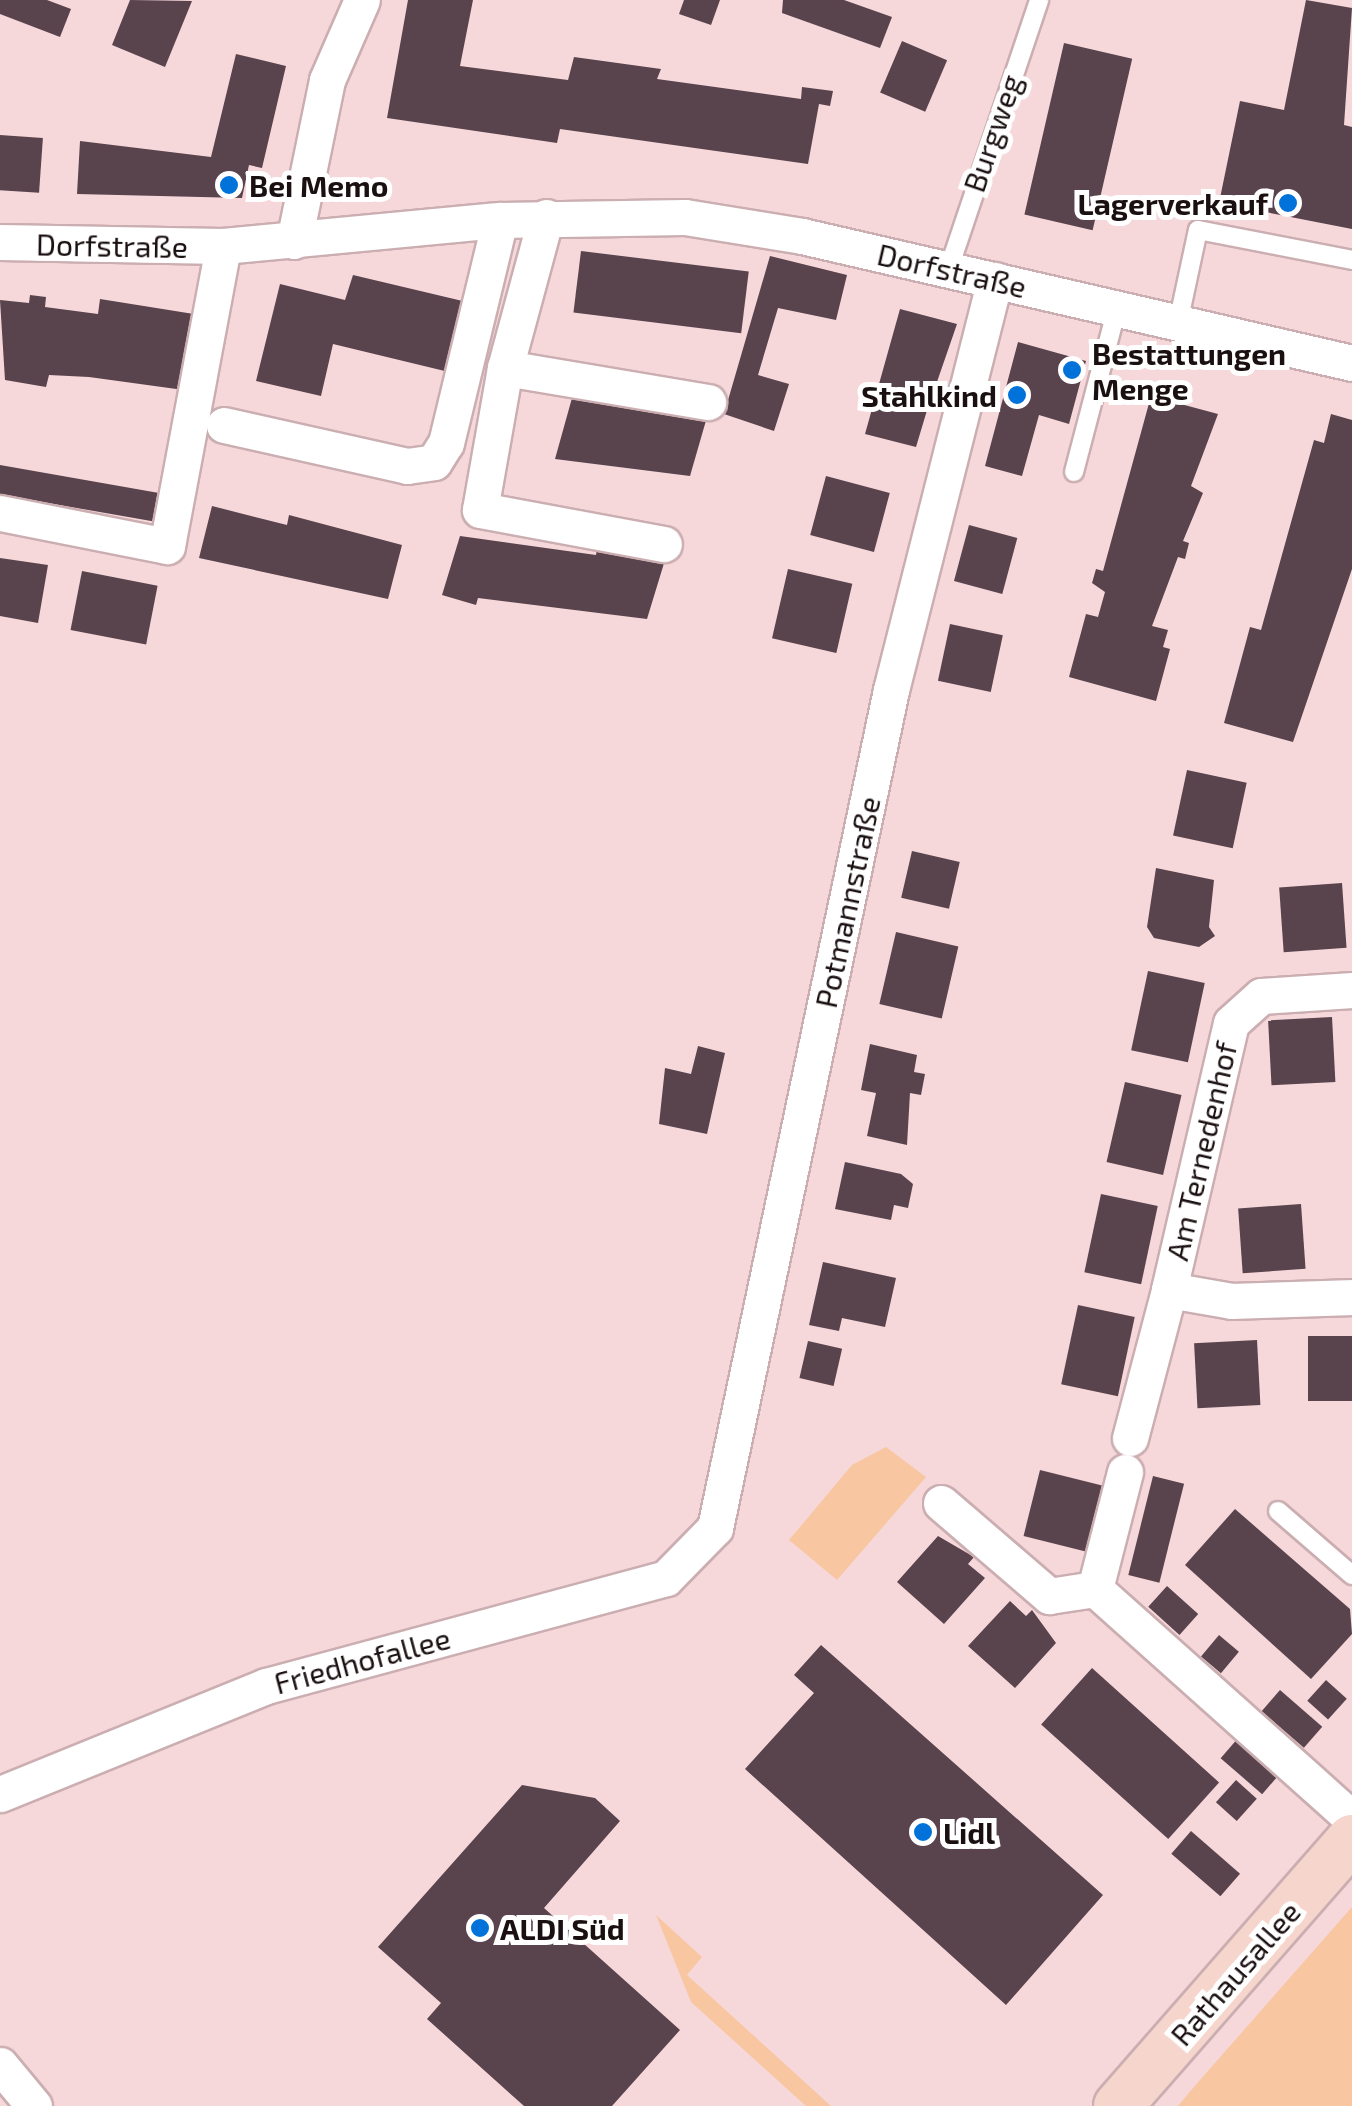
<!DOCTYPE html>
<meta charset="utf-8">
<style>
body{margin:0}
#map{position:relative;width:1352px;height:2106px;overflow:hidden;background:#f6d8db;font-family:"Exo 2",sans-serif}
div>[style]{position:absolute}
.green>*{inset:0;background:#f8c6a0}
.building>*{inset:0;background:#59434d;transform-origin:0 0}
.roads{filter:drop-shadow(2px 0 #cbaeb1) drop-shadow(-2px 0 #cbaeb1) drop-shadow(0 2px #cbaeb1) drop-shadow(0 -2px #cbaeb1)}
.service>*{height:18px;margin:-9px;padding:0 9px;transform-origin:9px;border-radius:9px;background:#fff}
.minor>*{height:35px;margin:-17.5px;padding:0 17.5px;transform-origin:17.5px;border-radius:17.5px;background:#fff}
.secondary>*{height:48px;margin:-24px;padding:0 24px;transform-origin:24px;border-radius:24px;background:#f5d5cc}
.dots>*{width:28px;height:28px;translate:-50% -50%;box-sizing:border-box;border:5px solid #fff;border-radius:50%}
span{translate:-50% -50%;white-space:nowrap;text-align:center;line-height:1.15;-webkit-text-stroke:10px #fff;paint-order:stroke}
.street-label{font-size:30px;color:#1a1011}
.poi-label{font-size:30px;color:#1a1011;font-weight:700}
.left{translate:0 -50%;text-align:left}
.right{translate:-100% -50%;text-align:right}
</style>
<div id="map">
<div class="green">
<i style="clip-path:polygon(886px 1447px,926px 1477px,837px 1580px,789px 1540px,852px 1465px)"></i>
<i style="clip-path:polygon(1352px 1907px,1352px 2106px,1178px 2106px,1193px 2088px)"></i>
<i style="clip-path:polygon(656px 1915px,702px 1957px,687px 1975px,831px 2106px,806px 2106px,691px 2002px)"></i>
</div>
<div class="building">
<i style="clip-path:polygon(0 0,47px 0,71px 9px,60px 37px,0 14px)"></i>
<i style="clip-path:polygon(130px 0,192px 1px,165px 67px,112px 45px)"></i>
<i style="clip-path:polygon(408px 0,473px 0,460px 66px,568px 80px,574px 57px,661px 69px,657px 79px,801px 99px,802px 87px,833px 91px,830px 106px,819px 104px,808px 164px,560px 129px,557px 143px,387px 118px)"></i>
<i style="clip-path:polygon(684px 0,720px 0,711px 25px,679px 14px)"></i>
<i style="clip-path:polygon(783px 0,844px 0,892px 17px,880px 48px,782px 13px)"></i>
<i style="clip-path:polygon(1306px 0,1352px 8px,1344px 125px,1352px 127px,1352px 229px,1219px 203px,1240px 101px,1284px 110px)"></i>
<i style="left:902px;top:41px;width:49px;height:56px;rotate:23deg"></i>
<i style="left:1064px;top:43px;width:70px;height:176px;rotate:13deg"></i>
<i style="clip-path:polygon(236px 54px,286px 66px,262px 168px,249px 165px,242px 198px,77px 194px,80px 141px,211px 157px)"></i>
<i style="left:0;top:135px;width:43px;height:55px;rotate:4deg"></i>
<i style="left:581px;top:251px;width:169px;height:62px;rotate:7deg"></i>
<i style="clip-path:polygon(770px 256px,847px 275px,836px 320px,778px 308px,758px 375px,789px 384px,774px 431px,724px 414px)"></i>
<i style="clip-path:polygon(353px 275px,471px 303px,453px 373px,333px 344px,321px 396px,256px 381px,280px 284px,345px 300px)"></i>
<i style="clip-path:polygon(30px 295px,46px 297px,45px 307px,98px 314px,100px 299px,200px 315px,191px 391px,89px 377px,49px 375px,46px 387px,5px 380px,0 300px,29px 303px)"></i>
<i style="clip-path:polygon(900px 309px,957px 324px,929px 405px,917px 402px,928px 407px,916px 447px,865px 434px)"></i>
<i style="clip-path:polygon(1018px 342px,1086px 361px,1069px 424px,1039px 415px,1022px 476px,985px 466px)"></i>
<i style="clip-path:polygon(1151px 396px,1218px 414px,1191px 486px,1203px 493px,1183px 541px,1189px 543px,1185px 559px,1178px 557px,1152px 626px,1168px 630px,1163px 647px,1170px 649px,1156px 701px,1069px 677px,1086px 614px,1098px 617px,1105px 592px,1092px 583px,1096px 569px,1103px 571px)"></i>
<i style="clip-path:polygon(572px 398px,707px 417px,690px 476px,555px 459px)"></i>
<i style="clip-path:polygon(1331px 414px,1352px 420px,1352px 569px,1293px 742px,1224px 723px,1250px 627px,1261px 630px,1314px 440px,1324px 443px)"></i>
<i style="left:0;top:465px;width:160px;height:29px;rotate:10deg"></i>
<i style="left:826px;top:476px;width:66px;height:61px;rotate:15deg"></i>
<i style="clip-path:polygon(212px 506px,287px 525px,289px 515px,402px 545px,388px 599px,199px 558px)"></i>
<i style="left:969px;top:525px;width:50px;height:58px;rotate:15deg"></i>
<i style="clip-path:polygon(460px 536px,596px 555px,597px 548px,630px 558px,632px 551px,665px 560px,647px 619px,478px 598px,476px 605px,442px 595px)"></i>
<i style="clip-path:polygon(0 558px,48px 565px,38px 623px,0 616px)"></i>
<i style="left:788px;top:569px;width:66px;height:71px;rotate:13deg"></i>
<i style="left:82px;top:571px;width:77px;height:60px;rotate:11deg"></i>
<i style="left:950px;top:624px;width:54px;height:58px;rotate:12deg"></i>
<i style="left:1187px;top:770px;width:61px;height:67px;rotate:12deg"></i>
<i style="left:912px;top:851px;width:49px;height:48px;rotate:13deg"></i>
<i style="clip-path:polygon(1156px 868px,1214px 880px,1209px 927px,1215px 936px,1199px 947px,1154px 938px,1147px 927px)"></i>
<i style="left:1342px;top:883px;width:65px;height:63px;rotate:86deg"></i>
<i style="left:896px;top:932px;width:64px;height:74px;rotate:13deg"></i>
<i style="left:1148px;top:971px;width:58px;height:81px;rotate:12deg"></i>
<i style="left:1332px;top:1017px;width:65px;height:64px;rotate:87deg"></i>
<i style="clip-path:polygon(870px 1044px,917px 1055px,914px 1072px,925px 1074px,921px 1095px,910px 1093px,907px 1145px,867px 1136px,876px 1093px,861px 1090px)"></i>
<i style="clip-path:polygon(698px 1046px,725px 1053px,707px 1134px,659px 1124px,665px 1068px,691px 1074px)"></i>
<i style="left:1125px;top:1082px;width:58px;height:82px;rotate:13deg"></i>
<i style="clip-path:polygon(845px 1162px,901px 1174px,913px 1184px,908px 1208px,894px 1205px,891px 1220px,835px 1209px)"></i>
<i style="left:1101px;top:1194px;width:58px;height:80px;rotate:12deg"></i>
<i style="left:1301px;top:1204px;width:65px;height:63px;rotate:86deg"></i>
<i style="clip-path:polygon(823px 1262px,896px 1278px,885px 1327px,842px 1318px,839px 1331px,809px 1325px)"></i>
<i style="left:1078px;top:1305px;width:58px;height:81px;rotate:12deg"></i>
<i style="left:1352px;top:1336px;width:65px;height:44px;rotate:90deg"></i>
<i style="left:1257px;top:1340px;width:65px;height:63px;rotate:87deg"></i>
<i style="left:808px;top:1341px;width:35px;height:38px;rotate:13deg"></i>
<i style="left:1040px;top:1470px;width:64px;height:68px;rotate:14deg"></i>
<i style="left:1153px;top:1476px;width:32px;height:102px;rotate:14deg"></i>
<i style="clip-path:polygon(1235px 1509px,1350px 1609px,1352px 1634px,1311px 1679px,1185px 1565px)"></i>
<i style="clip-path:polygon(938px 1536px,974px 1557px,968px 1564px,985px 1578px,944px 1624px,897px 1582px)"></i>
<i style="left:1167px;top:1586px;width:42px;height:28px;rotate:42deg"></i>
<i style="clip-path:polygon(1010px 1601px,1026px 1616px,1032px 1610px,1056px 1643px,1015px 1688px,968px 1646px)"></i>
<i style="left:1219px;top:1635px;width:26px;height:28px;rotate:40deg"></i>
<i style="clip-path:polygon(821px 1645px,1103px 1895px,1006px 2005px,745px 1769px,814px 1693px,794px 1675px)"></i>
<i style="left:1092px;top:1668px;width:171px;height:76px;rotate:42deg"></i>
<i style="left:1326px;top:1680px;width:28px;height:28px;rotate:42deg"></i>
<i style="left:1280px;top:1690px;width:56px;height:28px;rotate:41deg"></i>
<i style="left:1239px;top:1737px;width:55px;height:28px;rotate:41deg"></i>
<i style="left:1236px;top:1780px;width:28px;height:30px;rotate:42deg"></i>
<i style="clip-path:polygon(522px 1785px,595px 1798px,620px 1821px,544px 1908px,680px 2030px,612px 2106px,524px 2106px,427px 2019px,441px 2003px,378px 1947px)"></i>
<i style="left:1191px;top:1831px;width:65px;height:30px;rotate:41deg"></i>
</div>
<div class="roads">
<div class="service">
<i style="left:949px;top:268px;width:283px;rotate:-71.4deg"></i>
<i style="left:1178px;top:323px;width:95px;rotate:-77.9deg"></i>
<i style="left:1198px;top:230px;width:157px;rotate:11deg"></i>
<i style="left:1074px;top:472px;width:170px;rotate:-75.3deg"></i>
<i style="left:1278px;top:1511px;width:98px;rotate:40.9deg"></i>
</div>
<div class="minor">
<i style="left:546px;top:217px;width:156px;rotate:105.2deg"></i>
<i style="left:505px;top:368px;width:144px;rotate:100deg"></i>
<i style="left:480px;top:510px;width:187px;rotate:10.5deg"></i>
<i style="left:294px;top:241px;width:164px;rotate:-78.4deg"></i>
<i style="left:327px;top:80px;width:87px;rotate:-66.4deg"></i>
<i style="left:0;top:242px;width:223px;rotate:1deg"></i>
<i style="left:223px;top:246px;width:278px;rotate:-5.4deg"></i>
<i style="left:500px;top:220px;width:185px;rotate:-0.9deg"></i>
<i style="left:685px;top:217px;width:119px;rotate:9.2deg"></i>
<i style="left:802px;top:236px;width:564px;rotate:13deg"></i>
<i style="left:505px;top:368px;width:206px;rotate:9.5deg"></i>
<i style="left:224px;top:425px;width:188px;rotate:12.6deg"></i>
<i style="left:407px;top:466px;width:27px;rotate:-8deg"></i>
<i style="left:434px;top:462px;width:22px;rotate:-58deg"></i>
<i style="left:446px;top:443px;width:229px;rotate:-76.4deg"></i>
<i style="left:0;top:513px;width:170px;rotate:11.2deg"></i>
<i style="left:167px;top:546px;width:305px;rotate:-79.4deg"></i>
<i style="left:1352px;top:990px;width:91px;rotate:176.2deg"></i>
<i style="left:1261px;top:996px;width:40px;rotate:138deg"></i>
<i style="left:1231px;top:1023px;width:274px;rotate:103.1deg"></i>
<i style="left:1169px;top:1290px;width:64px;rotate:9.9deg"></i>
<i style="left:1232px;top:1301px;width:120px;rotate:-1.9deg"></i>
<i style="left:1130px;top:1438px;width:153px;rotate:-75.2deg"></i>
<i style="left:1125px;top:1472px;width:121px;rotate:104.4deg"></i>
<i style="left:1095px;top:1589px;width:345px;rotate:41.8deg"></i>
<i style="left:941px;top:1503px;width:143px;rotate:40.7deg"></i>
<i style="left:1049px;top:1596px;width:47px;rotate:-8.7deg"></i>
<i style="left:0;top:1794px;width:287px;rotate:-22.1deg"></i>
<i style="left:266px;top:1686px;width:414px;rotate:-15.1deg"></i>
<i style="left:666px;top:1578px;width:70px;rotate:-45.6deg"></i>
<i style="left:715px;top:1528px;width:856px;rotate:-78.14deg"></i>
<i style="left:891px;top:690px;width:423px;rotate:-75.8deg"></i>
<i style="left:0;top:2065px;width:53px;rotate:50.3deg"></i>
</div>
<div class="secondary">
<i style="left:1118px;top:2106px;width:355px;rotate:-48.8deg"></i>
</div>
</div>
<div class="dots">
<i style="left:229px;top:185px;background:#0172da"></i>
<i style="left:1288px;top:203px;background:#0172da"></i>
<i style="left:1072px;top:370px;background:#0172da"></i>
<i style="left:1017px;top:395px;background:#0172da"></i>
<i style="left:923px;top:1832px;background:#0172da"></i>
<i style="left:480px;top:1928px;background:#0172da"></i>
</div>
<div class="street-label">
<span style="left:992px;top:133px;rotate:-71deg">Burgweg</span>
<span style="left:112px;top:245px;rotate:1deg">Dorfstraße</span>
<span style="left:952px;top:270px;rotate:13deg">Dorfstraße</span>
<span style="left:847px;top:902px;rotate:-78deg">Potmannstraße</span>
<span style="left:1201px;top:1151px;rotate:-77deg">Am Ternedenhof</span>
<span style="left:362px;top:1660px;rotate:-15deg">Friedhofallee</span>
<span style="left:1235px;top:1973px;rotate:-49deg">Rathausallee</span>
</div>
<div class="poi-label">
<span class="left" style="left:249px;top:185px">Bei Memo</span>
<span class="right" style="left:1268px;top:203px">Lagerverkauf</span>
<span class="left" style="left:1092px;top:370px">Bestattungen<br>Menge</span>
<span class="right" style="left:997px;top:395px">Stahlkind</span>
<span class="left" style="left:943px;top:1832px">Lidl</span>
<span class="left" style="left:500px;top:1928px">ALDI Süd</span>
</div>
</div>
